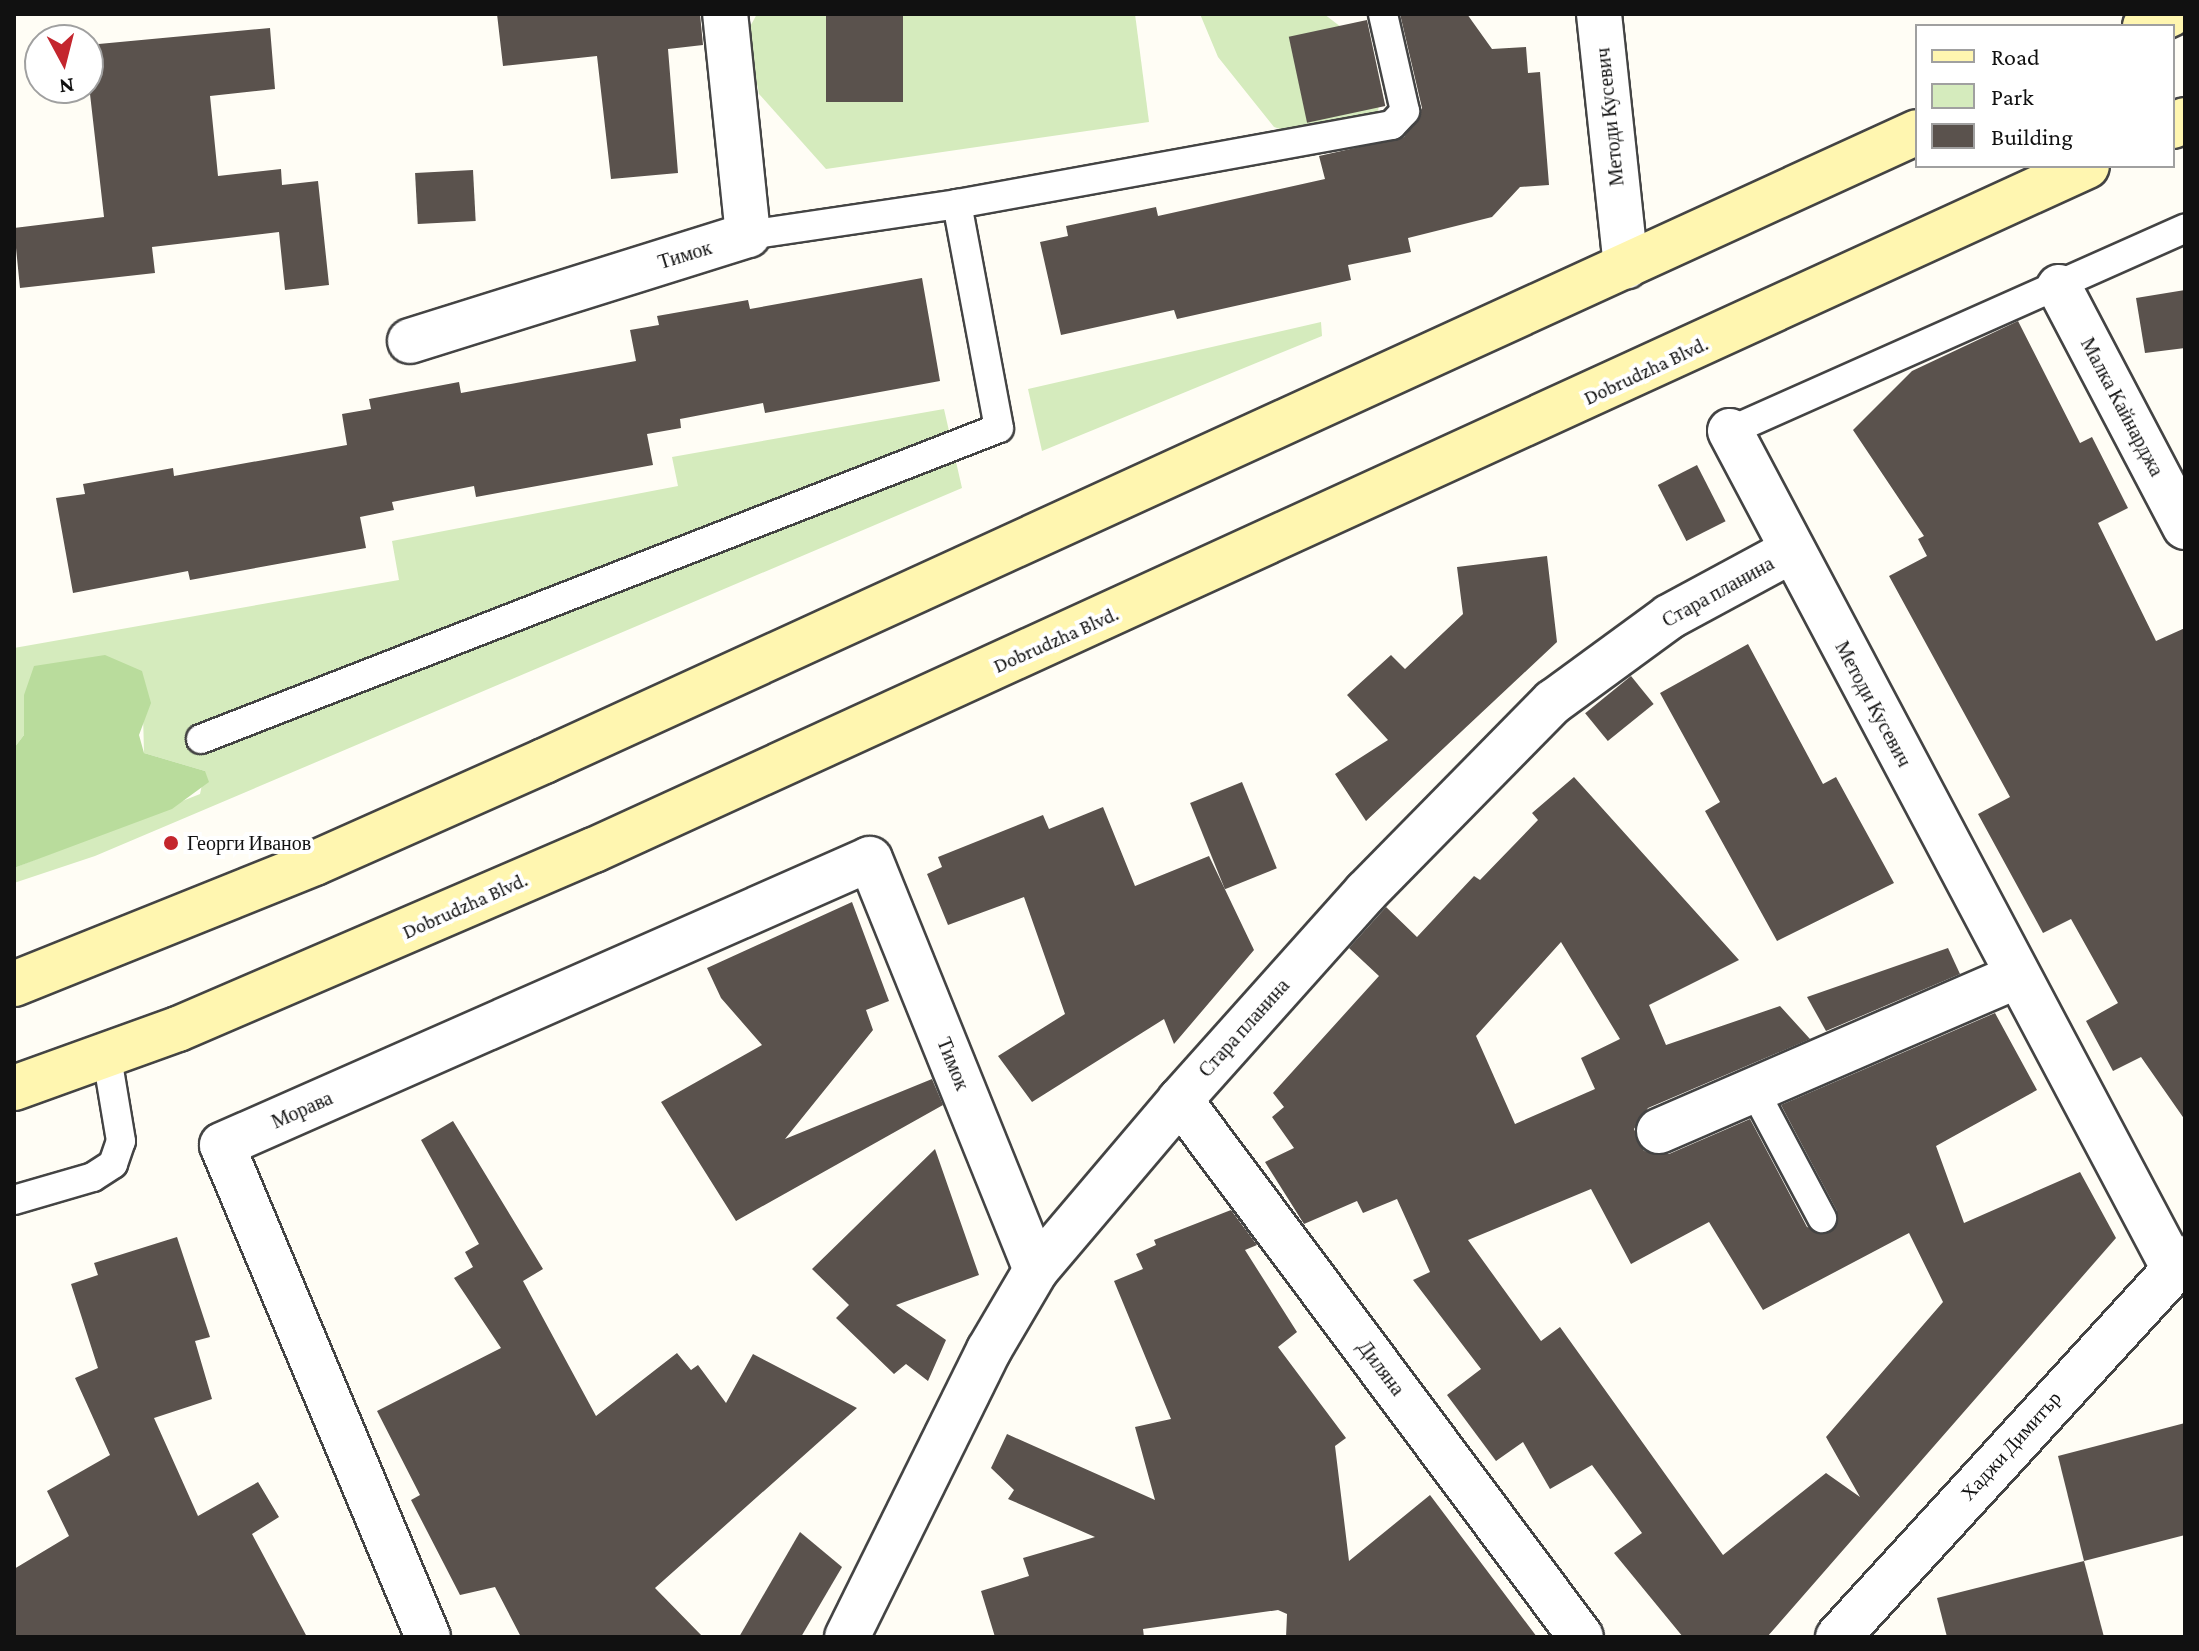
<!DOCTYPE html>
<meta charset="utf-8">
<style>
body{margin:0}
#map{position:relative;width:2199px;height:1651px;overflow:hidden;background:#fffdf5;font-family:"Crimson Pro",serif}
div>[style]{position:absolute}
.green>*{inset:0;background:#d5ebbd}
.forest>*{inset:0;background:#b9dc9c}
.building>*{inset:0;background:#5a524d;transform-origin:0 0}
.roads{filter:drop-shadow(2px 0 #444) drop-shadow(-2px 0 #444) drop-shadow(0 2px #444) drop-shadow(0 -2px #444)}
.service>*{height:28px;margin:-14px;padding:0 14px;transform-origin:14px;border-radius:14px;background:#fff}
.minor>*{height:44px;margin:-22px;padding:0 22px;transform-origin:22px;border-radius:22px;background:#fff}
.secondary>*{height:44px;margin:-22px;padding:0 22px;transform-origin:22px;border-radius:22px;background:#fff6b0}
.dots>*{width:22px;height:22px;translate:-50% -50%;box-sizing:border-box;border:4px solid #fff;border-radius:50%}
span{translate:-50% -50%;white-space:nowrap;text-align:center;line-height:1.15;-webkit-text-stroke:8px #fff;paint-order:stroke}
.street-label{font-size:20px;color:#111}
.poi-label{font-size:20px;color:#111}
.left{translate:0 -50%;text-align:left}
.frame{position:absolute;inset:0;border:16px solid #111;pointer-events:none}
.legend{position:absolute;left:1915px;top:24px;width:260px;height:144px;box-sizing:border-box;background:#fff;border:2px solid #a0a0a0;margin:0;padding:10px 14px;list-style:none;font-size:24px;color:#111}
.legend li{display:flex;align-items:center;gap:16px;height:40px}
.legend b{width:40px;border:2px solid #a0a0a0}
.north{position:absolute;left:24px;top:24px;width:80px;height:80px;box-sizing:border-box;background:#fff;border:2px solid #a0a0a0;border-radius:50%;rotate:173deg;font-size:22px;font-weight:700;line-height:32px;text-align:center;color:#111}
.north::after{content:'';display:block;margin:auto;width:28px;height:36px;background:#c4262e;clip-path:polygon(50% 0,100% 100%,50% 72%,0 100%)}
</style>
<div id="map">
<div class="green">
<i style="clip-path:polygon(757px 14px,1135px 14px,1149px 122px,826px 169px,759px 94px,747px 32px)"></i>
<i style="clip-path:polygon(1200px 14px,1324px 14px,1341px 27px,1290px 40px,1309px 116px,1379px 98px,1378px 116px,1298px 135px,1274px 127px,1218px 57px)"></i>
<i style="clip-path:polygon(1321px 322px,1322px 336px,1042px 451px,1028px 389px)"></i>
<i style="clip-path:polygon(944px 409px,962px 488px,95px 856px,14px 883px,14px 868px,200px 794px,205px 771px,144px 753px,143px 714px,24px 695px,24px 735px,14px 748px,14px 648px,399px 580px,392px 541px,678px 486px,672px 457px)"></i>
</div>
<div class="forest">
<i style="clip-path:polygon(105px 655px,142px 671px,151px 703px,139px 735px,144px 753px,205px 771px,209px 782px,172px 809px,14px 868px,14px 748px,24px 735px,24px 695px,34px 666px)"></i>
</div>
<div class="building">
<i style="clip-path:polygon(497px 14px,700px 14px,703px 45px,668px 49px,678px 173px,611px 179px,597px 56px,503px 66px)"></i>
<i style="left:826px;top:14px;width:77px;height:88px"></i>
<i style="clip-path:polygon(1400px 14px,1467px 14px,1492px 49px,1526px 47px,1528px 73px,1540px 72px,1549px 185px,1520px 187px,1492px 217px,1408px 238px,1411px 252px,1348px 265px,1351px 280px,1177px 319px,1174px 310px,1061px 335px,1040px 242px,1068px 236px,1066px 226px,1156px 207px,1158px 216px,1325px 179px,1319px 156px,1404px 137px,1422px 108px)"></i>
<i style="left:1367px;top:20px;width:88px;height:80px;rotate:78deg"></i>
<i style="clip-path:polygon(270px 28px,275px 89px,210px 96px,218px 176px,281px 169px,282px 185px,318px 181px,329px 285px,285px 290px,279px 232px,152px 247px,155px 273px,20px 288px,14px 228px,104px 217px,90px 94px,74px 96px,73px 88px,88px 88px,88px 45px)"></i>
<i style="left:473px;top:170px;width:51px;height:58px;rotate:87deg"></i>
<i style="clip-path:polygon(922px 278px,940px 381px,765px 413px,763px 403px,680px 419px,681px 428px,647px 434px,653px 465px,476px 497px,474px 486px,392px 502px,394px 510px,360px 517px,366px 548px,190px 580px,188px 571px,73px 593px,56px 498px,85px 494px,83px 484px,173px 468px,174px 476px,347px 445px,342px 414px,371px 409px,369px 399px,459px 382px,461px 393px,636px 361px,630px 330px,659px 325px,657px 316px,748px 300px,750px 309px)"></i>
<i style="clip-path:polygon(2185px 290px,2185px 348px,2145px 353px,2136px 298px)"></i>
<i style="clip-path:polygon(2018px 321px,2080px 443px,2092px 437px,2128px 508px,2098px 523px,2156px 641px,2185px 628px,2185px 1120px,2141px 1057px,2113px 1071px,2086px 1021px,2118px 1003px,2071px 919px,2043px 933px,1978px 814px,2010px 797px,1889px 576px,1927px 556px,1918px 539px,1924px 536px,1853px 430px,1912px 371px)"></i>
<i style="left:1697px;top:465px;width:63px;height:44px;rotate:63deg"></i>
<i style="clip-path:polygon(1547px 556px,1557px 642px,1366px 821px,1335px 774px,1388px 740px,1347px 695px,1391px 655px,1405px 669px,1463px 614px,1457px 567px)"></i>
<i style="clip-path:polygon(1748px 644px,1823px 784px,1836px 777px,1894px 883px,1777px 941px,1705px 811px,1720px 802px,1660px 693px)"></i>
<i style="left:1631px;top:676px;width:36px;height:59px;rotate:51deg"></i>
<i style="clip-path:polygon(evenodd,1574px 777px,1739px 960px,1649px 1005px,1666px 1045px,1780px 1006px,1810px 1039px,1648px 1108px,1634px 1129px,1644px 1151px,1669px 1154px,1750px 1119px,1807px 1227px,1829px 1233px,1837px 1211px,1781px 1105px,1995px 1013px,2037px 1090px,1936px 1146px,1964px 1223px,2080px 1172px,2116px 1238px,1767px 1637px,1683px 1637px,1614px 1553px,1642px 1533px,1592px 1465px,1550px 1489px,1523px 1442px,1496px 1461px,1447px 1395px,1481px 1369px,1413px 1280px,1430px 1272px,1397px 1199px,1363px 1213px,1357px 1201px,1304px 1224px,1265px 1162px,1294px 1148px,1272px 1117px,1284px 1107px,1273px 1093px,1379px 976px,1349px 948px,1386px 907px,1417px 937px,1474px 876px,1480px 880px,1538px 820px,1532px 813px,1574px 777px,1561px 942px,1620px 1039px,1581px 1058px,1595px 1089px,1515px 1124px,1476px 1036px,1561px 942px,1574px 777px,1591px 1189px,1631px 1264px,1709px 1222px,1763px 1310px,1909px 1233px,1943px 1302px,1826px 1437px,1860px 1497px,1826px 1473px,1723px 1555px,1560px 1327px,1541px 1341px,1468px 1240px,1591px 1189px)"></i>
<i style="left:1242px;top:782px;width:93px;height:56px;rotate:68deg"></i>
<i style="clip-path:polygon(1103px 807px,1135px 886px,1209px 856px,1254px 950px,1174px 1044px,1164px 1019px,1032px 1102px,998px 1056px,1065px 1014px,1024px 897px,948px 925px,927px 874px,942px 867px,938px 857px,1043px 815px,1049px 829px)"></i>
<i style="clip-path:polygon(852px 902px,889px 1001px,866px 1010px,873px 1030px,785px 1139px,932px 1079px,943px 1105px,736px 1221px,661px 1102px,762px 1045px,721px 998px,707px 968px)"></i>
<i style="clip-path:polygon(1948px 948px,1960px 974px,1826px 1031px,1807px 997px)"></i>
<i style="clip-path:polygon(453px 1121px,543px 1269px,523px 1281px,596px 1416px,677px 1353px,691px 1370px,698px 1365px,726px 1403px,753px 1354px,857px 1408px,655px 1588px,703px 1637px,521px 1637px,495px 1587px,460px 1595px,411px 1500px,420px 1495px,377px 1411px,501px 1348px,454px 1278px,473px 1267px,465px 1252px,479px 1244px,421px 1140px)"></i>
<i style="clip-path:polygon(935px 1149px,979px 1275px,896px 1305px,946px 1340px,928px 1381px,906px 1364px,894px 1374px,836px 1318px,849px 1305px,812px 1269px)"></i>
<i style="clip-path:polygon(1231px 1210px,1257px 1245px,1245px 1250px,1297px 1332px,1278px 1347px,1346px 1438px,1335px 1446px,1349px 1561px,1430px 1495px,1537px 1637px,1286px 1637px,1287px 1614px,1278px 1610px,1143px 1629px,1144px 1637px,995px 1637px,981px 1591px,1029px 1576px,1023px 1558px,1095px 1537px,1008px 1499px,1014px 1490px,991px 1468px,1007px 1434px,1155px 1500px,1135px 1427px,1171px 1419px,1114px 1281px,1143px 1269px,1136px 1254px,1156px 1245px,1154px 1240px)"></i>
<i style="clip-path:polygon(177px 1237px,210px 1337px,195px 1341px,212px 1399px,154px 1418px,198px 1516px,258px 1482px,279px 1517px,252px 1534px,307px 1637px,14px 1637px,14px 1569px,69px 1536px,47px 1491px,110px 1455px,75px 1378px,98px 1368px,71px 1284px,98px 1275px,94px 1263px)"></i>
<i style="clip-path:polygon(2185px 1423px,2185px 1535px,2084px 1561px,2058px 1456px)"></i>
<i style="clip-path:polygon(800px 1532px,842px 1567px,801px 1637px,739px 1637px)"></i>
<i style="clip-path:polygon(2084px 1561px,2104px 1637px,1947px 1637px,1937px 1598px)"></i>
</div>
<div class="roads">
<div class="service">
<i style="left:748px;top:235px;width:211px;rotate:-8.4deg"></i>
<i style="left:1730px;top:431px;width:498px;rotate:-24deg"></i>
<i style="left:201px;top:739px;width:856px;rotate:-21.29deg"></i>
<i style="left:999px;top:428px;width:228px;rotate:-100.6deg"></i>
<i style="left:957px;top:204px;width:442px;rotate:-10.3deg"></i>
<i style="left:1392px;top:125px;width:19px;rotate:-47deg"></i>
<i style="left:1405px;top:111px;width:99px;rotate:-102.8deg"></i>
<i style="left:1755px;top:1092px;width:143px;rotate:62deg"></i>
<i style="left:14px;top:1200px;width:82px;rotate:-16.2deg"></i>
<i style="left:93px;top:1177px;width:24px;rotate:-33deg"></i>
<i style="left:113px;top:1164px;width:24px;rotate:-71deg"></i>
<i style="left:121px;top:1141px;width:85px;rotate:-99.5deg"></i>
</div>
<div class="minor">
<i style="left:1599px;top:14px;width:254px;rotate:83.9deg"></i>
<i style="left:2059px;top:287px;width:271px;rotate:62.3deg"></i>
<i style="left:410px;top:341px;width:354px;rotate:-17.4deg"></i>
<i style="left:748px;top:235px;width:222px;rotate:-95.9deg"></i>
<i style="left:1730px;top:431px;width:946px;rotate:62.08deg"></i>
<i style="left:1180px;top:1100px;width:670px;rotate:53.25deg"></i>
<i style="left:1659px;top:1131px;width:391px;rotate:-23.4deg"></i>
<i style="left:428px;top:1637px;width:533px;rotate:-112.72deg"></i>
<i style="left:222px;top:1145px;width:708px;rotate:-23.81deg"></i>
<i style="left:870px;top:859px;width:443px;rotate:68deg"></i>
<i style="left:847px;top:1637px;width:320px;rotate:-63.7deg"></i>
<i style="left:989px;top:1350px;width:93px;rotate:-59.6deg"></i>
<i style="left:1036px;top:1270px;width:223px;rotate:-49.7deg"></i>
<i style="left:1180px;top:1100px;width:279px;rotate:-48.2deg"></i>
<i style="left:1366px;top:892px;width:267px;rotate:-45.5deg"></i>
<i style="left:1553px;top:702px;width:144px;rotate:-36.2deg"></i>
<i style="left:1669px;top:617px;width:139px;rotate:-28.4deg"></i>
<i style="left:1838px;top:1637px;width:514px;rotate:-47.52deg"></i>
</div>
<div class="secondary">
<i style="left:2145px;top:26px;width:29px;rotate:-25deg"></i>
<i style="left:2173px;top:126px;width:13px;rotate:-27deg"></i>
<i style="left:14px;top:984px;width:324px;rotate:-21.9deg"></i>
<i style="left:315px;top:863px;width:251px;rotate:-24deg"></i>
<i style="left:544px;top:761px;width:1510px;rotate:-24.61deg"></i>
<i style="left:14px;top:1088px;width:174px;rotate:-19.8deg"></i>
<i style="left:178px;top:1029px;width:453px;rotate:-23.3deg"></i>
<i style="left:594px;top:850px;width:1642px;rotate:-24.61deg"></i>
</div>
</div>
<div class="dots">
<i style="left:171px;top:843px;background:#c4262e"></i>
</div>
<div class="street-label">
<span style="left:1610px;top:117px;rotate:-96deg">Методи Кусевич</span>
<span style="left:685px;top:255px;rotate:-17deg">Тимок</span>
<span style="left:1646px;top:371px;rotate:-25deg">Dobrudzha Blvd.</span>
<span style="left:2122px;top:407px;rotate:62deg">Малка Кайнарджа</span>
<span style="left:1718px;top:592px;rotate:-29deg">Стара планина</span>
<span style="left:1056px;top:640px;rotate:-24deg">Dobrudzha Blvd.</span>
<span style="left:1873px;top:704px;rotate:62deg">Методи Кусевич</span>
<span style="left:465px;top:906px;rotate:-24deg">Dobrudzha Blvd.</span>
<span style="left:1244px;top:1028px;rotate:-48deg">Стара планина</span>
<span style="left:953px;top:1064px;rotate:68deg">Тимок</span>
<span style="left:302px;top:1110px;rotate:-24deg">Морава</span>
<span style="left:1381px;top:1368px;rotate:53deg">Диляна</span>
<span style="left:2011px;top:1446px;rotate:-48deg">Хаджи Димитър</span>
</div>
<div class="poi-label">
<span class="left" style="left:187px;top:843px">Георги Иванов</span>
</div>
<div class="frame"></div>
<ul class="legend">
<li><b style="height:10px;background:#fff6b0"></b>Road</li>
<li><b style="height:22px;background:#d5ebbd"></b>Park</li>
<li><b style="height:22px;background:#5a524d"></b>Building</li>
</ul>
<div class="north">N</div>
</div>
